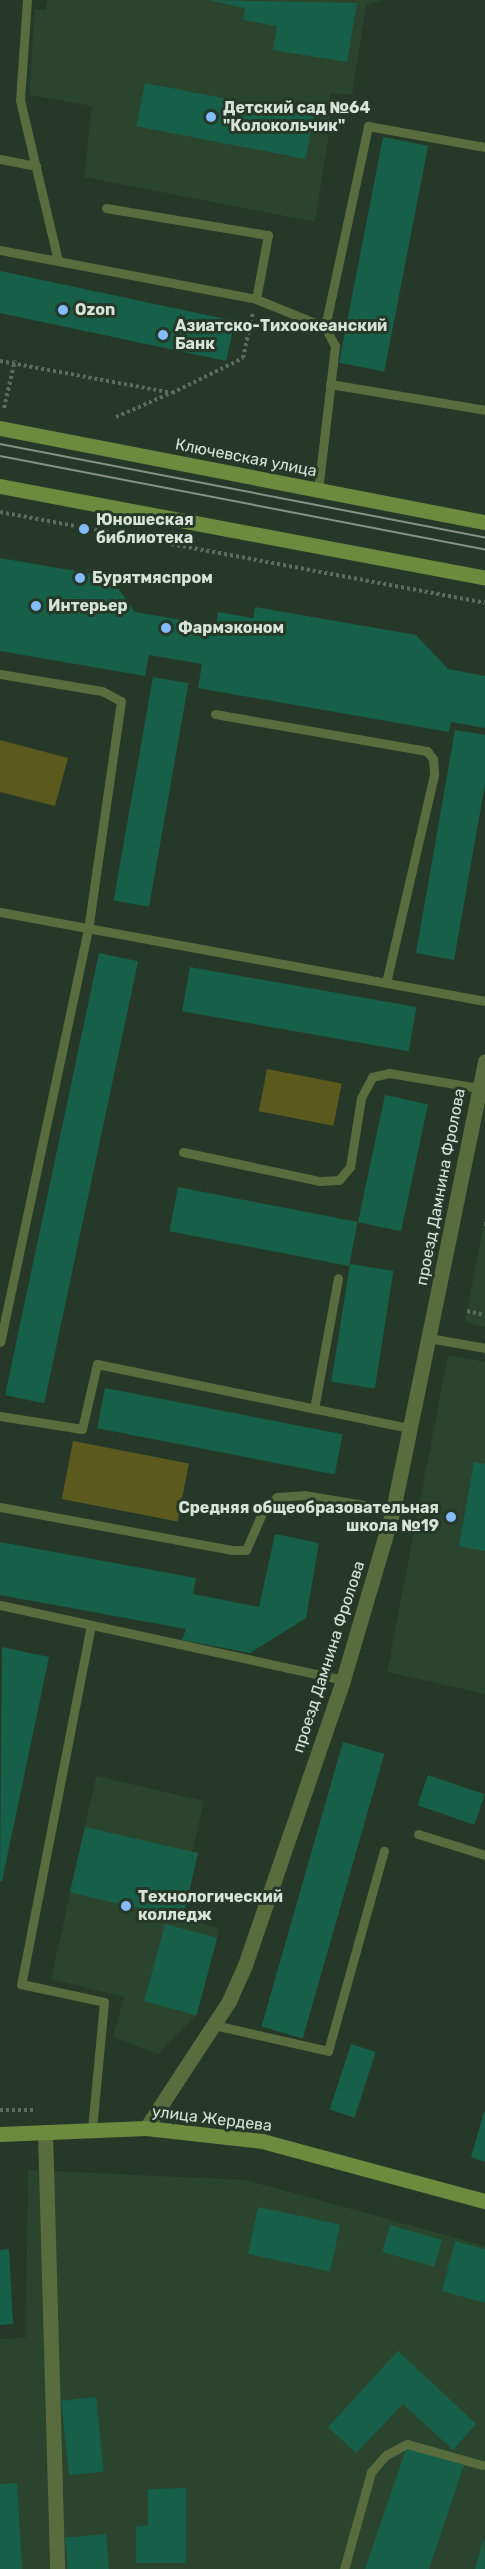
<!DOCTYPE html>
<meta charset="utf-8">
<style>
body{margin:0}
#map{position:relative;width:485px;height:2569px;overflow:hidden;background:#263828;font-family:Rubik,sans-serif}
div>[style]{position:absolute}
.built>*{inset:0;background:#2b442e}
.green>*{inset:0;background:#5c591f;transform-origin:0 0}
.building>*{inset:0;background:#16604a;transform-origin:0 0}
.path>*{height:4px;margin-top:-2px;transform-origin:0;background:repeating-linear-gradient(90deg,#5c6c5e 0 3px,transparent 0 6px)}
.lane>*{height:9px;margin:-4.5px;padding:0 4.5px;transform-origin:4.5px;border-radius:4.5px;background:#596c3e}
.street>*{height:15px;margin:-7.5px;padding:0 7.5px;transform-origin:7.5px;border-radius:7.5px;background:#596c3e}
.secondary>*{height:15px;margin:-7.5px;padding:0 7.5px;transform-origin:7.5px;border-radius:7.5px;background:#6d8b3f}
.tram>*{height:1.5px;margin:-0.75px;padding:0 0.75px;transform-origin:0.75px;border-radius:0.75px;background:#859486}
.dots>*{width:16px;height:16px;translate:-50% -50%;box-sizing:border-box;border:3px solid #263828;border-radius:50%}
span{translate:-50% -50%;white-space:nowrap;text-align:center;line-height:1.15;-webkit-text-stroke:6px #263828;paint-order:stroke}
.poi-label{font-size:16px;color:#d7e3d8;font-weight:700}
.left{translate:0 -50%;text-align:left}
.right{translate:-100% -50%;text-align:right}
.street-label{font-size:16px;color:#d7e3d8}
</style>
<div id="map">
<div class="built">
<i style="clip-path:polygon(47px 0,382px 0,366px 5px,352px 95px,330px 93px,330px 128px,315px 222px,84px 177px,92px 106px,29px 95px,35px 9px,46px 10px)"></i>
<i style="clip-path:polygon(485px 1217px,485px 1327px,465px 1322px)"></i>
<i style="clip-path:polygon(448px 1355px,485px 1362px,485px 1694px,387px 1672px)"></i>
<i style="clip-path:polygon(96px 1776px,204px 1801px,192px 1852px,198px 1854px,182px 1919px,219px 1928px,217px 1938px,197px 2015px,158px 2054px,113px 2037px,124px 1997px,51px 1979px)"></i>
<i style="clip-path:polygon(28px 2170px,247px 2180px,485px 2246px,485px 2569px,0 2569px,0 2339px,26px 2338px)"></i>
</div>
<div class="green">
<i style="clip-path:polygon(0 740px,68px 758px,55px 806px,0 792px)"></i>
<i style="left:267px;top:1069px;width:76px;height:43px;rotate:11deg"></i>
<i style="left:73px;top:1441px;width:118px;height:59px;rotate:11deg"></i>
</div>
<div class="building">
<i style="clip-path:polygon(208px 0,357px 3px,347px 62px,273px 50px,277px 26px,243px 20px,245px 8px)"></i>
<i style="left:145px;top:83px;width:172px;height:44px;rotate:11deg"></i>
<i style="left:383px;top:137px;width:46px;height:230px;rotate:11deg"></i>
<i style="left:0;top:271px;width:240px;height:41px;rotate:12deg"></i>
<i style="clip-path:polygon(0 558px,110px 577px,135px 612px,216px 626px,218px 612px,253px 618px,255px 607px,416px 635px,448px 669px,485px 676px,485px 728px,451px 722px,449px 732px,198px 688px,202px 664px,149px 655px,145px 676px,0 651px)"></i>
<i style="left:153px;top:677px;width:36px;height:227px;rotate:10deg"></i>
<i style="clip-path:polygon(455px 730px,485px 735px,485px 784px,454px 960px,416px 953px)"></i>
<i style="left:99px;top:953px;width:40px;height:452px;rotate:12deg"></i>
<i style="left:190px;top:967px;width:230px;height:45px;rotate:10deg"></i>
<i style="left:385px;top:1095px;width:44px;height:130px;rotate:12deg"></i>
<i style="left:178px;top:1187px;width:183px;height:45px;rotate:11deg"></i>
<i style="left:350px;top:1264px;width:44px;height:119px;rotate:9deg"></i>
<i style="left:105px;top:1388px;width:242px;height:41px;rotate:11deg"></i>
<i style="clip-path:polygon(474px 1462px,485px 1464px,485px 1551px,459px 1546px)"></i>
<i style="clip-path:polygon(275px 1534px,319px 1543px,306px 1618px,250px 1653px,182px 1640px,186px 1629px,0 1595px,0 1542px,196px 1578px,193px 1594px,259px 1607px)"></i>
<i style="clip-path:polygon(2px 1647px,49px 1657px,2px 1881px,0 1881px)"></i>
<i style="left:343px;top:1742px;width:43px;height:296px;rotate:16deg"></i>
<i style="left:428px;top:1775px;width:60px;height:32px;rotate:19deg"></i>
<i style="left:85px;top:1827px;width:116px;height:67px;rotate:13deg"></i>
<i style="left:165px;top:1924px;width:54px;height:80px;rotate:15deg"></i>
<i style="left:351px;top:2044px;width:26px;height:69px;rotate:18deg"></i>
<i style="clip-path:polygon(484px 2112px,485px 2112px,485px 2162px,471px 2157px)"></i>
<i style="left:258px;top:2207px;width:84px;height:48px;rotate:12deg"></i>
<i style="left:390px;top:2225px;width:54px;height:28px;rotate:16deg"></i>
<i style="clip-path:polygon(455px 2241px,485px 2249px,485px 2303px,442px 2291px)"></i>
<i style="clip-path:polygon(9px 2249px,13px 2324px,0 2325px,0 2250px)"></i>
<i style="clip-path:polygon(398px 2351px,476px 2424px,453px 2450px,403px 2404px,356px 2453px,328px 2427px)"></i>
<i style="left:96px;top:2397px;width:75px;height:35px;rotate:84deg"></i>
<i style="clip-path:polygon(407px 2446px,464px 2465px,429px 2569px,365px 2569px)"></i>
<i style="clip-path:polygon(17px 2483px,22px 2569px,0 2569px,0 2484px)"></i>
<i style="clip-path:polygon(186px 2488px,186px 2563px,136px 2563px,136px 2526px,148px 2526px,148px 2489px)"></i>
<i style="left:106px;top:2534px;width:35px;height:41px;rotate:85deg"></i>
<i style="clip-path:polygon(484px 2538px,485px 2569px,475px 2569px)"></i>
</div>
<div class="path">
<i style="left:0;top:361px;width:175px;rotate:10.5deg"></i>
<i style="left:172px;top:393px;width:79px;rotate:-26.2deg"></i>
<i style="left:243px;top:358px;width:47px;rotate:-77.7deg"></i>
<i style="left:4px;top:408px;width:49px;rotate:-77.1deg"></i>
<i style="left:116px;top:417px;width:60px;rotate:-23.6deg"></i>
<i style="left:0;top:512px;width:493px;rotate:10.6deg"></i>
<i style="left:484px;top:1224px;width:1px"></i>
<i style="left:467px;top:1311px;width:18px;rotate:13deg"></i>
<i style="left:0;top:2110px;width:36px"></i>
</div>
<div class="lane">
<i style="left:27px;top:0;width:100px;rotate:94deg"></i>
<i style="left:20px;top:100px;width:165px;rotate:76.7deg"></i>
<i style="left:0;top:159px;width:37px;rotate:11deg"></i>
<i style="left:106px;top:208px;width:164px;rotate:9.5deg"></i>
<i style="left:268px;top:235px;width:65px;rotate:100.6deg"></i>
<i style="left:0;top:250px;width:261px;rotate:10.8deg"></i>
<i style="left:256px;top:299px;width:74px;rotate:22.1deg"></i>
<i style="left:325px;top:327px;width:21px;rotate:62deg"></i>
<i style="left:335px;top:346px;width:145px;rotate:96.7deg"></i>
<i style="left:325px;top:327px;width:206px;rotate:-77.9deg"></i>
<i style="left:368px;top:126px;width:119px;rotate:10.2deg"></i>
<i style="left:330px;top:384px;width:157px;rotate:9.5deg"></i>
<i style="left:0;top:674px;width:103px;rotate:9.5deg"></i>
<i style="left:102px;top:691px;width:21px;rotate:28deg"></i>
<i style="left:121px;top:701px;width:230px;rotate:98.2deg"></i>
<i style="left:88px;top:929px;width:422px;rotate:102deg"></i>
<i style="left:215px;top:714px;width:215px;rotate:9.9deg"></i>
<i style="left:427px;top:751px;width:10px;rotate:53deg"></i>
<i style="left:433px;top:759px;width:16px;rotate:86deg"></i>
<i style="left:434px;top:775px;width:213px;rotate:103deg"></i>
<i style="left:0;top:912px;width:493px;rotate:10.4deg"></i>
<i style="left:183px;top:1152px;width:139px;rotate:12deg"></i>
<i style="left:319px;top:1181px;width:20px;rotate:-3deg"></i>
<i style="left:339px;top:1180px;width:17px;rotate:-50deg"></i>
<i style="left:350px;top:1167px;width:70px;rotate:-80.9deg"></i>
<i style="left:361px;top:1098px;width:24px;rotate:-62deg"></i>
<i style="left:372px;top:1077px;width:17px;rotate:-13deg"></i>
<i style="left:389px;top:1073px;width:91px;rotate:9.5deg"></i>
<i style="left:429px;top:1338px;width:57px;rotate:10.1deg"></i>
<i style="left:314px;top:1409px;width:133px;rotate:-79.6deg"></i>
<i style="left:0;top:1416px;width:83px;rotate:9deg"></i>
<i style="left:82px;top:1429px;width:67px;rotate:-77deg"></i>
<i style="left:97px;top:1364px;width:319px;rotate:11.6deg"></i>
<i style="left:0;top:1507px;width:235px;rotate:10.5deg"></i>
<i style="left:231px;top:1550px;width:15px"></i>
<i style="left:246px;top:1550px;width:43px;rotate:-66.4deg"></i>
<i style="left:263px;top:1511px;width:20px;rotate:-45deg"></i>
<i style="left:277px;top:1497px;width:27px;rotate:-4deg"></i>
<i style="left:304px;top:1495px;width:90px;rotate:9.6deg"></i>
<i style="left:0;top:1605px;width:351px;rotate:12.3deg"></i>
<i style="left:91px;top:1625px;width:366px;rotate:101deg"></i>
<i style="left:21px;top:1984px;width:85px;rotate:12.2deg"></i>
<i style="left:104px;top:2002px;width:129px;rotate:95.4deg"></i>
<i style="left:418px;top:1834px;width:70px;rotate:17.4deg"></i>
<i style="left:214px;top:2025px;width:117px;rotate:12.8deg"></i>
<i style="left:328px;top:2051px;width:208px;rotate:-74.4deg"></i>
<i style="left:344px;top:2569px;width:101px;rotate:-74.4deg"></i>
<i style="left:371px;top:2472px;width:23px;rotate:-49deg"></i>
<i style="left:386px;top:2455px;width:24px;rotate:-28deg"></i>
<i style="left:407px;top:2444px;width:78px;rotate:15.6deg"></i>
</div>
<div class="street">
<i style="left:146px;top:2128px;width:152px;rotate:-56.8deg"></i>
<i style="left:229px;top:2001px;width:39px;rotate:-66deg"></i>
<i style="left:245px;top:1965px;width:301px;rotate:-71deg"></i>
<i style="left:343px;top:1680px;width:177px;rotate:-73.6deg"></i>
<i style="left:393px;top:1510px;width:458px;rotate:-78.4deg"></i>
<i style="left:45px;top:2132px;width:437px;rotate:88.4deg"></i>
</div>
<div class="secondary">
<i style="left:0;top:428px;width:494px;rotate:11deg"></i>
<i style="left:0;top:486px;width:494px;rotate:10.7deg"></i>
<i style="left:0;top:2134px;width:146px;rotate:-2.4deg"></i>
<i style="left:146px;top:2128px;width:117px;rotate:6.4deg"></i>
<i style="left:262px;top:2141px;width:231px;rotate:15.1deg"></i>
</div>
<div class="tram">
<i style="left:0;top:444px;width:494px;rotate:10.9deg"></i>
<i style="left:0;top:456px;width:494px;rotate:10.9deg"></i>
</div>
<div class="dots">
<i style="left:211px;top:117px;background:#84bcfb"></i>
<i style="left:63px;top:310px;background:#84bcfb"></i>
<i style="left:163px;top:335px;background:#84bcfb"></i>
<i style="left:84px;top:529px;background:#84bcfb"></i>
<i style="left:80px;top:578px;background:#84bcfb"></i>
<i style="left:36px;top:606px;background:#84bcfb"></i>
<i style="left:166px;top:628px;background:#84bcfb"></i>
<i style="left:451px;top:1517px;background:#84bcfb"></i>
<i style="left:126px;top:1906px;background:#84bcfb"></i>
</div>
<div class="poi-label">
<span class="left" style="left:223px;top:117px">Детский сад №64<br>"Колокольчик"</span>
<span class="left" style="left:75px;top:310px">Ozon</span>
<span class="left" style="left:175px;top:335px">Азиатско-Тихоокеанский<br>Банк</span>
<span class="left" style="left:96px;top:529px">Юношеская<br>библиотека</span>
<span class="left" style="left:92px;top:578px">Бурятмяспром</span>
<span class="left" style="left:48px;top:606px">Интерьер</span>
<span class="left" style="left:178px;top:628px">Фармэконом</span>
<span class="right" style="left:439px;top:1517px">Средняя общеобразовательная<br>школа №19</span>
<span class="left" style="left:138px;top:1906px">Технологический<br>колледж</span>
</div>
<div class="street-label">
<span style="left:246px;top:458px;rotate:11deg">Ключевская улица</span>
<span style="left:441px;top:1187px;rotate:-79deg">проезд Дамнина Фролова</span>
<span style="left:329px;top:1657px;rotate:-72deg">проезд Дамнина Фролова</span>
<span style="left:212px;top:2119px;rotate:7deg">улица Жердева</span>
</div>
</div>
